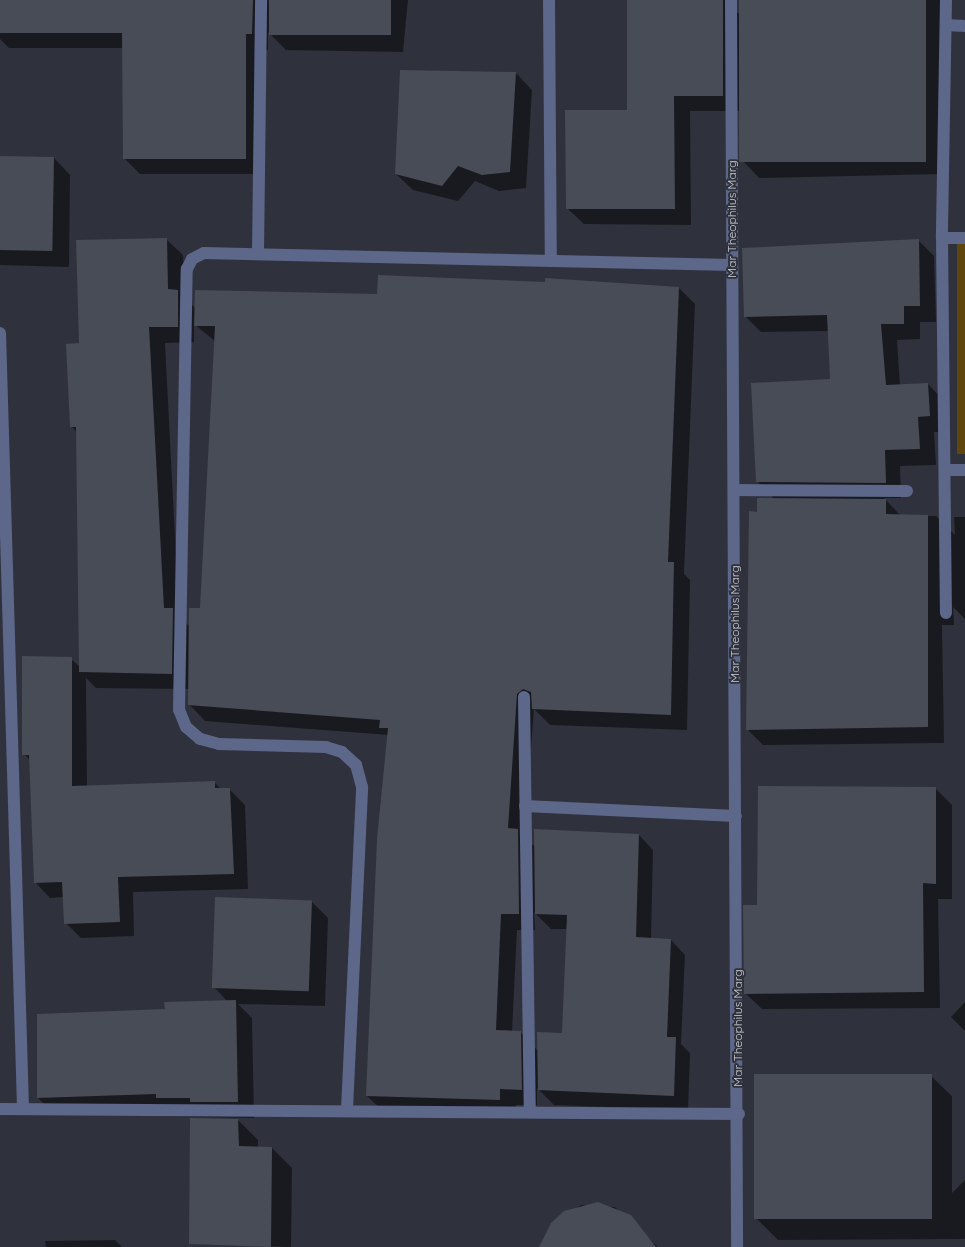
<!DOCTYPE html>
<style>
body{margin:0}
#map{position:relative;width:965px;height:1247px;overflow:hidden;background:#2f323c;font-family:Quicksand,sans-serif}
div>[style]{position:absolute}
.green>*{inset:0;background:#5f460d;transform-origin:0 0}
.shadow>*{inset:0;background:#0007}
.building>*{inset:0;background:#484c56;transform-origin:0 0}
.minor>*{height:12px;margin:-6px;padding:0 6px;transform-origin:6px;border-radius:6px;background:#5c6789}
span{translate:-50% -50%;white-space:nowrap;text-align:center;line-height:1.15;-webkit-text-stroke:4px #2f323c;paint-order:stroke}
.street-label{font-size:12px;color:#cfd1d7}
</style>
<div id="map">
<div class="green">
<i style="left:957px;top:242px;width:8px;height:212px"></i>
</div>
<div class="shadow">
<i style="clip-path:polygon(0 0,408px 0,403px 52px,286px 50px,268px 32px,268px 50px,261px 50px,262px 174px,140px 174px,124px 158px,123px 48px,9px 48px,0 39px)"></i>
<i style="clip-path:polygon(628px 0,725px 0,740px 15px,740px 0,941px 0,941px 174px,759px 178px,743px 161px,739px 104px,739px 111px,690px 111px,691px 225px,584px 224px,567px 208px,628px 111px)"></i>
<i style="clip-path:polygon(516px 73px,532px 90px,526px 188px,499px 191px,475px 181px,458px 201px,413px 190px,396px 174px)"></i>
<i style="clip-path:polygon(0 157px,54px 158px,70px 175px,69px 267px,0 265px)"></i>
<i style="clip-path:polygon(evenodd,166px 239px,183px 255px,184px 297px,196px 309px,378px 296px,679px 288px,695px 304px,684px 574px,690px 580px,687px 730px,550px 725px,534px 709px,524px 836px,536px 848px,639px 835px,653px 850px,651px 939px,671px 940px,685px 955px,681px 1044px,690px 1053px,688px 1110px,554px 1105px,537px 1088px,537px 1105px,516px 1105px,516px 1116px,384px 1112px,367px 1096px,389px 735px,205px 721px,189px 704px,189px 689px,96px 688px,86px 678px,87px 787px,214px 782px,222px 790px,230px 790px,245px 805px,248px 889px,133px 892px,134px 936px,81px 938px,66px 923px,64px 897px,50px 898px,35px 882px,31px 761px,24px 754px,71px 659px,80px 667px,77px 432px,72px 427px,81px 344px,166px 239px,194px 324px,216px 342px,202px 609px,190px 627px,179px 616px,165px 343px,194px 342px,194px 324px,166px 239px,534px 912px,551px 929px,567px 929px,563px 1034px,538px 1051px,520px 1032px,512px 1032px,517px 930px,535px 930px,534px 912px)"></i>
<i style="clip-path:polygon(918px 240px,934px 256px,936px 322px,920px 322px,920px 339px,897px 340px,900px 386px,928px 384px,944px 401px,945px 432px,934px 432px,936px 465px,900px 466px,901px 498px,884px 498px,901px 516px,936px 516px,955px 535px,954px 517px,965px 517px,965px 619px,953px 607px,954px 625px,942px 625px,944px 743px,763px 745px,747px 729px,759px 513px,775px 500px,757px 481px,832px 380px,829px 331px,761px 332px,745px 316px)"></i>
<i style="clip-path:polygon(936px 789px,952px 805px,952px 899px,938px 899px,940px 1008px,762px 1009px,745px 993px)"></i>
<i style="clip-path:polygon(312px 902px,328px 918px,325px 1006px,238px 1004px,252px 1018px,254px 1118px,54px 1114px,38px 1098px,166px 1011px,228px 1002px,214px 987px)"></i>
<i style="clip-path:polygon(965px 1002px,965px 1031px,951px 1017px)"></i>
<i style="clip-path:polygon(931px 1076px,952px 1096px,952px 1193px,965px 1180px,965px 1239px,778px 1240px,757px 1219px)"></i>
<i style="clip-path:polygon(238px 1120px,258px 1140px,258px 1148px,272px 1148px,292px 1168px,291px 1247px,190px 1244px)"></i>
<i style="clip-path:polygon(581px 1205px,615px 1207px,658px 1247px,545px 1247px,552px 1224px)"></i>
<i style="clip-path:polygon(115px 1240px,122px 1247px,46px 1247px,45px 1241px)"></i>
</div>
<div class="building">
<i style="clip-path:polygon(0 0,253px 0,252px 34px,246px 34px,246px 159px,123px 159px,122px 33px,0 33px)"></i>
<i style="left:269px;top:0;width:122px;height:35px"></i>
<i style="clip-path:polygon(627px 0,723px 0,723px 96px,674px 96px,675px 209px,566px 209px,565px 110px,627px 110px)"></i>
<i style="left:739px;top:0;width:187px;height:162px"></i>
<i style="clip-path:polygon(400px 70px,516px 72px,510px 172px,482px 175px,458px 166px,442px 186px,395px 174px)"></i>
<i style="left:0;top:156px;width:54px;height:94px;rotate:1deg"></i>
<i style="clip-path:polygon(167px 238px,168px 289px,178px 290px,178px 327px,149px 327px,164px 608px,173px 608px,172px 674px,79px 672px,76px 427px,70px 427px,66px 344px,79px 343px,76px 240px)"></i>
<i style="clip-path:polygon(919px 239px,920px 306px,904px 306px,904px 324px,881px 324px,886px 385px,928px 383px,930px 416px,918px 417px,920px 449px,885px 450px,886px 483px,756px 482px,751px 383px,830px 379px,827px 315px,744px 317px,742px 248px)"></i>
<i style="clip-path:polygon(378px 275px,545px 282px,545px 278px,679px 287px,668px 562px,674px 562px,671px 715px,532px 709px,531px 692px,523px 689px,517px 694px,508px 828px,518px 829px,519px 914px,501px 914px,496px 1030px,521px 1031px,522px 1090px,500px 1089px,500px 1100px,366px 1096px,377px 839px,388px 728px,379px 728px,380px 720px,188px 705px,189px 608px,200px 608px,215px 326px,194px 326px,195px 290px,377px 294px)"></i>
<i style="clip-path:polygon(757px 498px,886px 499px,886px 514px,928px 515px,928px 727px,746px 730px,749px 511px,757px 512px)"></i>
<i style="clip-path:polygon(22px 656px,72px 657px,72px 786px,215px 781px,215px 788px,230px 788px,234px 874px,118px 877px,120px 922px,64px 924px,62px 882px,34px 883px,29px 755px,22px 755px)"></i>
<i style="clip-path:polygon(758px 786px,936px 787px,936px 884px,923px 883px,924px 992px,744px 994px,743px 905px,757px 905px)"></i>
<i style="clip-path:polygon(534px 829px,639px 834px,636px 937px,671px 939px,667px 1037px,676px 1037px,674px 1096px,538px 1090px,537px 1032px,562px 1033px,567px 915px,535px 914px)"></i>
<i style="left:215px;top:897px;width:97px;height:91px;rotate:2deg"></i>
<i style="clip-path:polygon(236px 1000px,238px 1102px,190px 1102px,190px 1098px,156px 1098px,156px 1094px,37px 1098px,37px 1014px,165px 1009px,164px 1002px)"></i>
<i style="left:932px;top:1074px;width:145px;height:178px;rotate:90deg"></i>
<i style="clip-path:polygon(190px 1118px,238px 1119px,239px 1146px,272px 1147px,271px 1247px,189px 1244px)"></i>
<i style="clip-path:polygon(598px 1202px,631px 1215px,656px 1247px,539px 1247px,551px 1223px,564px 1211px)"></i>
</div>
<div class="minor">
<i style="left:549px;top:0;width:261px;rotate:89.6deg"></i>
<i style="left:731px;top:0;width:1247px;rotate:89.72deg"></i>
<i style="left:946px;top:0;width:238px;rotate:91deg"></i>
<i style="left:942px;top:238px;width:375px;rotate:89.4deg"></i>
<i style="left:946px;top:25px;width:19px;rotate:3deg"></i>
<i style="left:942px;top:238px;width:23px"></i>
<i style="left:258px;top:254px;width:254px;rotate:-89.3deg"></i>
<i style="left:0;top:333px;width:776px;rotate:88.3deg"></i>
<i style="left:945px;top:470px;width:20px"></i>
<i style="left:734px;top:490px;width:173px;rotate:0.3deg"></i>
<i style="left:524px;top:697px;width:413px;rotate:89.2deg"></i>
<i style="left:525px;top:806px;width:211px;rotate:2.7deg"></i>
<i style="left:0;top:1109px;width:739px;rotate:0.39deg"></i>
<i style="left:347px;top:1109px;width:322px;rotate:-87.3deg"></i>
<i style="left:362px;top:787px;width:23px;rotate:-105deg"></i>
<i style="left:356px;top:765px;width:19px;rotate:-137deg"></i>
<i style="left:342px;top:752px;width:17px;rotate:-163deg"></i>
<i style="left:326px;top:747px;width:107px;rotate:-178.4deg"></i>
<i style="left:219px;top:744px;width:20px;rotate:-165deg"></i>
<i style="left:200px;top:739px;width:18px;rotate:-139deg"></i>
<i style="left:186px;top:727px;width:18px;rotate:-112deg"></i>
<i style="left:179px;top:710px;width:441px;rotate:-89deg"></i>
<i style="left:187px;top:269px;width:11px;rotate:-63deg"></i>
<i style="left:192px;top:259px;width:13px;rotate:-27deg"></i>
<i style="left:204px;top:253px;width:528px;rotate:1.3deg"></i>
</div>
<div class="street-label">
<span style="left:732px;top:219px;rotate:-90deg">Mar Theophilus Marg</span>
<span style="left:735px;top:624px;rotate:-90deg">Mar Theophilus Marg</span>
<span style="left:738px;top:1028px;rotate:-90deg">Mar Theophilus Marg</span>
</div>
</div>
